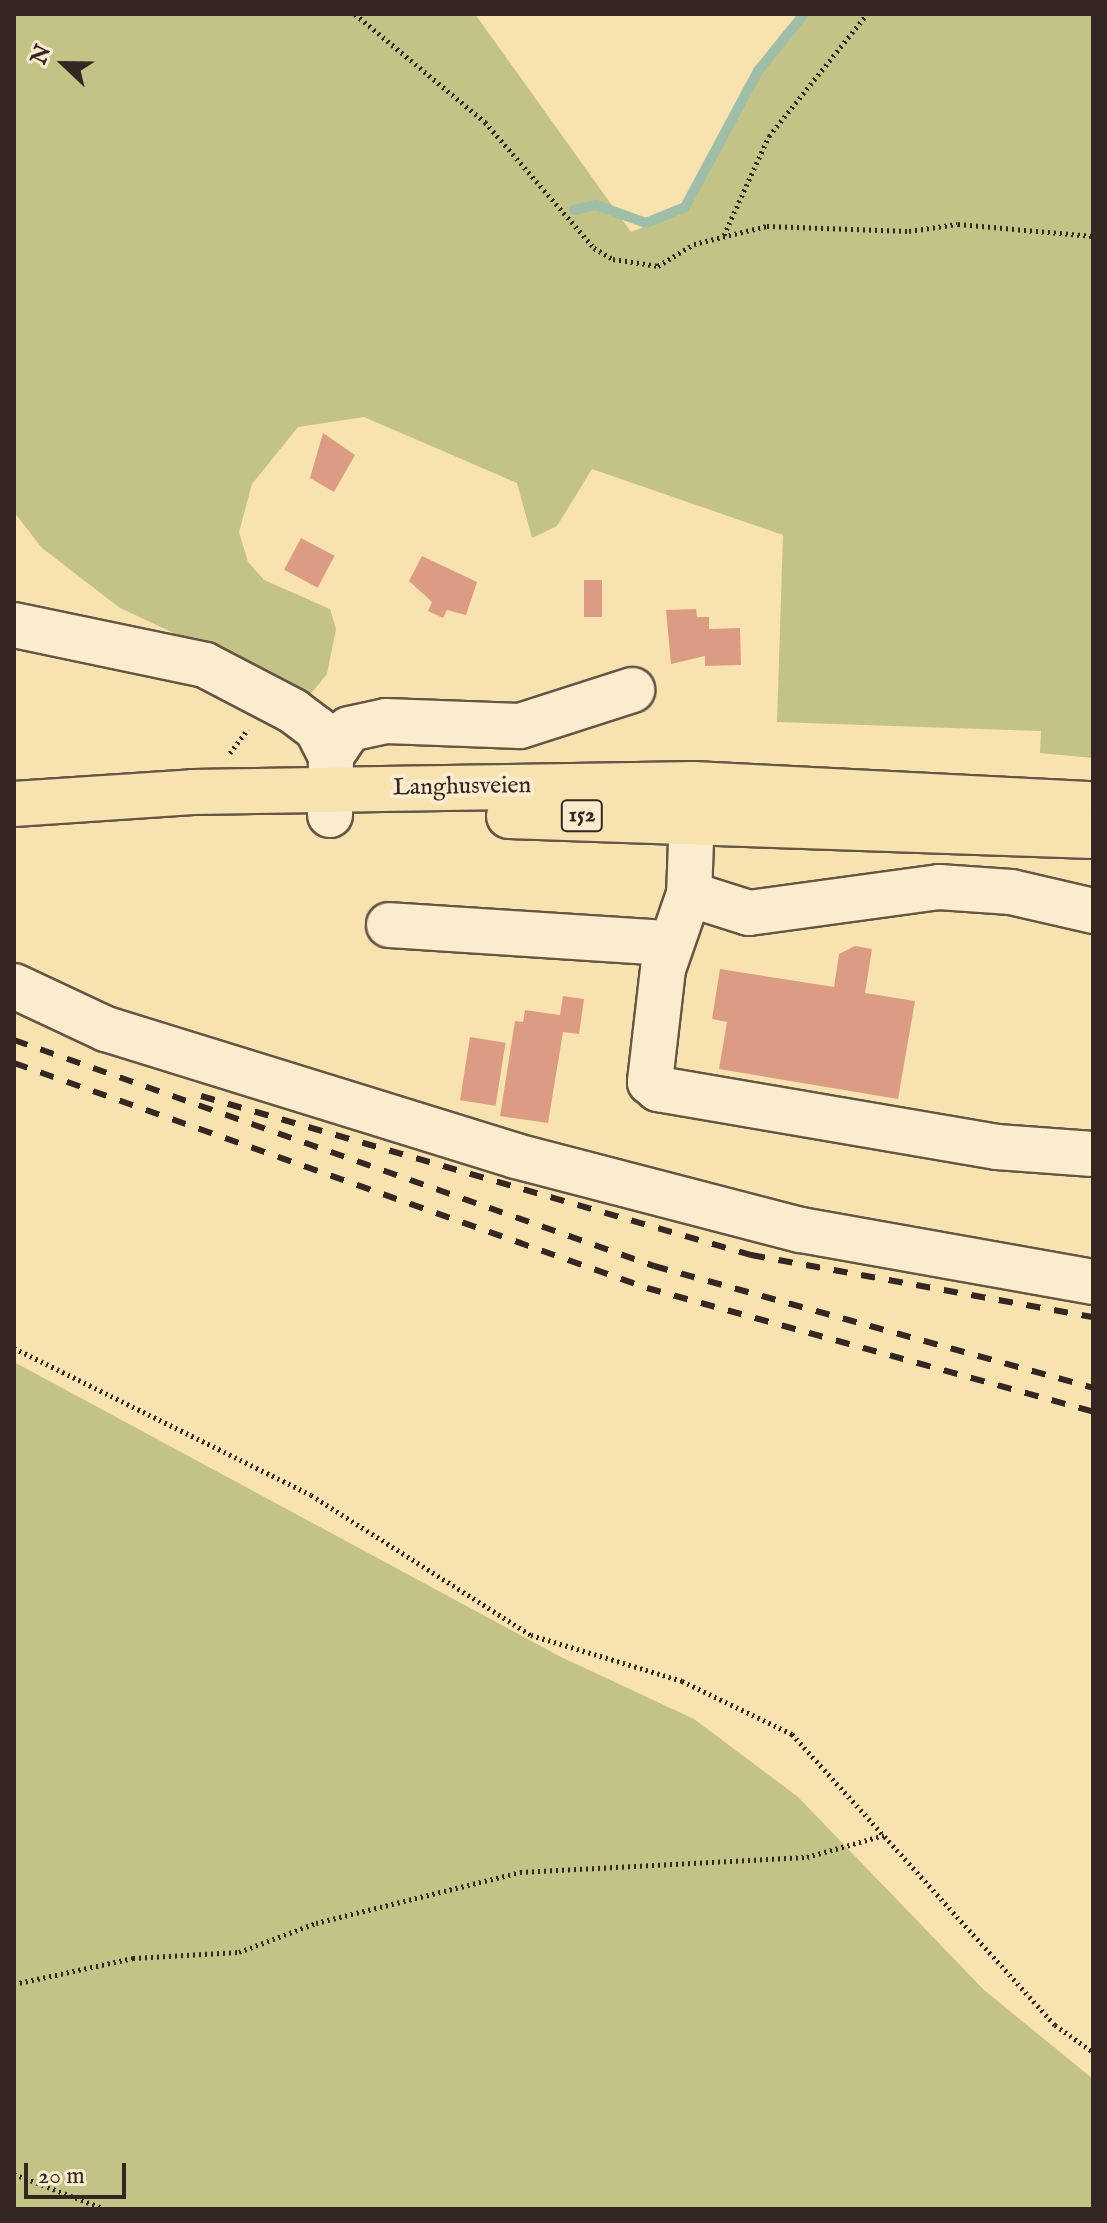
<!DOCTYPE html>
<style>
body{margin:0}
#map{position:relative;width:1107px;height:2223px;overflow:hidden;background:#f8e2b0;font-family:"IM FELL English",serif}
div>[style]{position:absolute}
.green>*{inset:0;background:#c3c287}
.stream>*{height:10px;margin:-5px;padding:0 5px;transform-origin:5px;border-radius:5px;background:#9ebea8}
.building>*{inset:0;background:#dc9c84;transform-origin:0 0}
.path>*{height:5px;margin-top:-2.5px;transform-origin:0;background:repeating-linear-gradient(90deg,#342621 0 2px,transparent 0 6px)}
.roads{filter:drop-shadow(2px 0 #655545) drop-shadow(-2px 0 #655545) drop-shadow(0 2px #655545) drop-shadow(0 -2px #655545)}
.minor>*{height:44px;margin:-22px;padding:0 22px;transform-origin:22px;border-radius:22px;background:#faeccc}
.major>*{height:44px;margin:-22px;padding:0 22px;transform-origin:22px;border-radius:22px;background:#f8e2b0}
.rail>*{height:6px;margin-top:-3px;transform-origin:0;background:repeating-linear-gradient(90deg,#342621 0 14px,transparent 0 28px)}
span{translate:-50% -50%;white-space:nowrap;text-align:center;line-height:1.15;-webkit-text-stroke:8px #faeccc;paint-order:stroke}
.shield-label span{padding:2px 6px;background:#faeccc;border:2px solid;border-radius:6px;-webkit-text-stroke-width:0}
.shield-label{font-size:22px;color:#342621;font-weight:700}
.street-label{font-size:24px;color:#342621}
.frame{position:absolute;inset:0;border:16px solid #342621;pointer-events:none}
.north{position:absolute;left:24px;top:24px;width:80px;height:80px;-webkit-text-stroke:6px #faeccc;paint-order:stroke;rotate:292deg;font-size:22px;font-weight:700;line-height:32px;text-align:center;color:#342621}
.north::after{content:'';display:block;margin:auto;width:28px;height:36px;background:#342621;clip-path:polygon(50% 0,100% 100%,50% 72%,0 100%)}
.scale{position:absolute;left:24px;top:2163px;width:102px;height:36px;box-sizing:border-box;border:4px solid #342621;border-top:0;padding-left:10px;font-size:24px;line-height:28px;white-space:nowrap;color:#342621;-webkit-text-stroke:6px #faeccc;paint-order:stroke}
</style>
<div id="map">
<div class="green">
<i style="clip-path:polygon(14px 14px,475px 14px,631px 232px,687px 210px,761px 73px,809px 14px,1093px 14px,1093px 758px,1040px 753px,1041px 731px,777px 722px,783px 535px,592px 469px,557px 526px,532px 538px,517px 483px,364px 417px,298px 427px,252px 484px,239px 532px,248px 562px,264px 580px,330px 609px,336px 629px,327px 674px,309px 696px,120px 608px,42px 548px,14px 512px)"></i>
<i style="clip-path:polygon(14px 1362px,561px 1657px,694px 1719px,798px 1797px,984px 1990px,1093px 2079px,1093px 2209px,14px 2209px)"></i>
</div>
<div class="stream">
<i style="left:574px;top:210px;width:23px;rotate:-13deg"></i>
<i style="left:596px;top:205px;width:53px;rotate:19.8deg"></i>
<i style="left:646px;top:223px;width:42px;rotate:-22.3deg"></i>
<i style="left:685px;top:207px;width:154px;rotate:-61.8deg"></i>
<i style="left:758px;top:71px;width:73px;rotate:-51.1deg"></i>
</div>
<div class="building">
<i style="clip-path:polygon(323px 433px,355px 455px,334px 492px,310px 478px)"></i>
<i style="left:301px;top:538px;width:38px;height:36px;rotate:28deg"></i>
<i style="clip-path:polygon(422px 556px,477px 582px,466px 615px,447px 610px,443px 618px,428px 611px,432px 602px,409px 581px)"></i>
<i style="left:584px;top:580px;width:18px;height:37px"></i>
<i style="clip-path:polygon(696px 609px,697px 617px,709px 617px,709px 629px,740px 628px,741px 665px,705px 666px,705px 656px,671px 664px,666px 610px)"></i>
<i style="clip-path:polygon(855px 946px,872px 949px,865px 993px,915px 1001px,898px 1099px,719px 1069px,727px 1022px,712px 1019px,720px 969px,834px 987px,839px 954px)"></i>
<i style="clip-path:polygon(563px 996px,584px 999px,579px 1034px,563px 1032px,548px 1123px,500px 1116px,515px 1021px,523px 1022px,525px 1010px,560px 1015px)"></i>
<i style="left:470px;top:1037px;width:36px;height:64px;rotate:9deg"></i>
</div>
<div class="path">
<i style="left:355px;top:14px;width:169px;rotate:39.7deg"></i>
<i style="left:485px;top:122px;width:167px;rotate:49.1deg"></i>
<i style="left:594px;top:248px;width:22px;rotate:30deg"></i>
<i style="left:613px;top:259px;width:46px;rotate:8.8deg"></i>
<i style="left:658px;top:266px;width:42px;rotate:-31.4deg"></i>
<i style="left:694px;top:244px;width:75px;rotate:-13.9deg"></i>
<i style="left:767px;top:226px;width:142px;rotate:2deg"></i>
<i style="left:909px;top:231px;width:49px;rotate:-8.1deg"></i>
<i style="left:958px;top:224px;width:136px;rotate:5.1deg"></i>
<i style="left:724px;top:235px;width:109px;rotate:-65.6deg"></i>
<i style="left:769px;top:136px;width:156px;rotate:-51.2deg"></i>
<i style="left:230px;top:753px;width:30px;rotate:-53deg"></i>
<i style="left:14px;top:1348px;width:331px;rotate:26.3deg"></i>
<i style="left:311px;top:1495px;width:261px;rotate:32.5deg"></i>
<i style="left:531px;top:1635px;width:158px;rotate:16.9deg"></i>
<i style="left:682px;top:1681px;width:122px;rotate:25.7deg"></i>
<i style="left:792px;top:1734px;width:392px;rotate:47.9deg"></i>
<i style="left:1055px;top:2025px;width:47px;rotate:35.4deg"></i>
<i style="left:14px;top:1984px;width:122px;rotate:-12.3deg"></i>
<i style="left:133px;top:1958px;width:106px;rotate:-3.2deg"></i>
<i style="left:239px;top:1952px;width:82px;rotate:-20.6deg"></i>
<i style="left:316px;top:1923px;width:210px;rotate:-14deg"></i>
<i style="left:520px;top:1872px;width:287px;rotate:-3deg"></i>
<i style="left:807px;top:1857px;width:80px;rotate:-15.9deg"></i>
<i style="left:14px;top:2174px;width:97px;rotate:21deg"></i>
</div>
<div class="roads">
<div class="minor">
<i style="left:14px;top:625px;width:195px;rotate:11.8deg"></i>
<i style="left:205px;top:665px;width:99px;rotate:27.6deg"></i>
<i style="left:293px;top:711px;width:30px;rotate:37deg"></i>
<i style="left:317px;top:729px;width:30px;rotate:63deg"></i>
<i style="left:693px;top:787px;width:107px;rotate:92.1deg"></i>
<i style="left:689px;top:894px;width:79px;rotate:109.1deg"></i>
<i style="left:663px;top:969px;width:114px;rotate:96.6deg"></i>
<i style="left:650px;top:1082px;width:11px;rotate:41deg"></i>
<i style="left:658px;top:1089px;width:344px;rotate:9.7deg"></i>
<i style="left:997px;top:1147px;width:96px;rotate:4.2deg"></i>
<i style="left:330px;top:815px;width:59px;rotate:-89deg"></i>
<i style="left:331px;top:756px;width:32px;rotate:-56deg"></i>
<i style="left:349px;top:729px;width:38px;rotate:-12deg"></i>
<i style="left:386px;top:721px;width:134px;rotate:2.1deg"></i>
<i style="left:520px;top:726px;width:118px;rotate:-17.8deg"></i>
<i style="left:689px;top:894px;width:63px;rotate:17.6deg"></i>
<i style="left:749px;top:913px;width:192px;rotate:-7.8deg"></i>
<i style="left:939px;top:887px;width:72px;rotate:4deg"></i>
<i style="left:1011px;top:892px;width:84px;rotate:13deg"></i>
<i style="left:389px;top:925px;width:279px;rotate:3.7deg"></i>
<i style="left:14px;top:986px;width:102px;rotate:25.1deg"></i>
<i style="left:106px;top:1029px;width:429px;rotate:17.2deg"></i>
<i style="left:516px;top:1156px;width:294px;rotate:14.6deg"></i>
<i style="left:801px;top:1230px;width:297px;rotate:10.1deg"></i>
</div>
<div class="major">
<i style="left:14px;top:804px;width:179px;rotate:-3.8deg"></i>
<i style="left:193px;top:792px;width:500px;rotate:-0.92deg"></i>
<i style="left:693px;top:784px;width:400px;rotate:2.9deg"></i>
<i style="left:509px;top:816px;width:584px;rotate:1.96deg"></i>
</div>
</div>
<div class="rail">
<i style="left:14px;top:1040px;width:679px;rotate:19.45deg"></i>
<i style="left:654px;top:1266px;width:456px;rotate:15.5deg"></i>
<i style="left:14px;top:1063px;width:672px;rotate:19.57deg"></i>
<i style="left:647px;top:1288px;width:463px;rotate:15.5deg"></i>
<i style="left:201px;top:1096px;width:573px;rotate:16.12deg"></i>
<i style="left:751px;top:1255px;width:348px;rotate:10.3deg"></i>
</div>
<div class="shield-label">
<span style="left:582px;top:816px">152</span>
</div>
<div class="street-label">
<span style="left:462px;top:787px;rotate:-1deg">Langhusveien</span>
</div>
<div class="frame"></div>
<div class="north">N</div>
<div class="scale">20 m</div>
</div>
